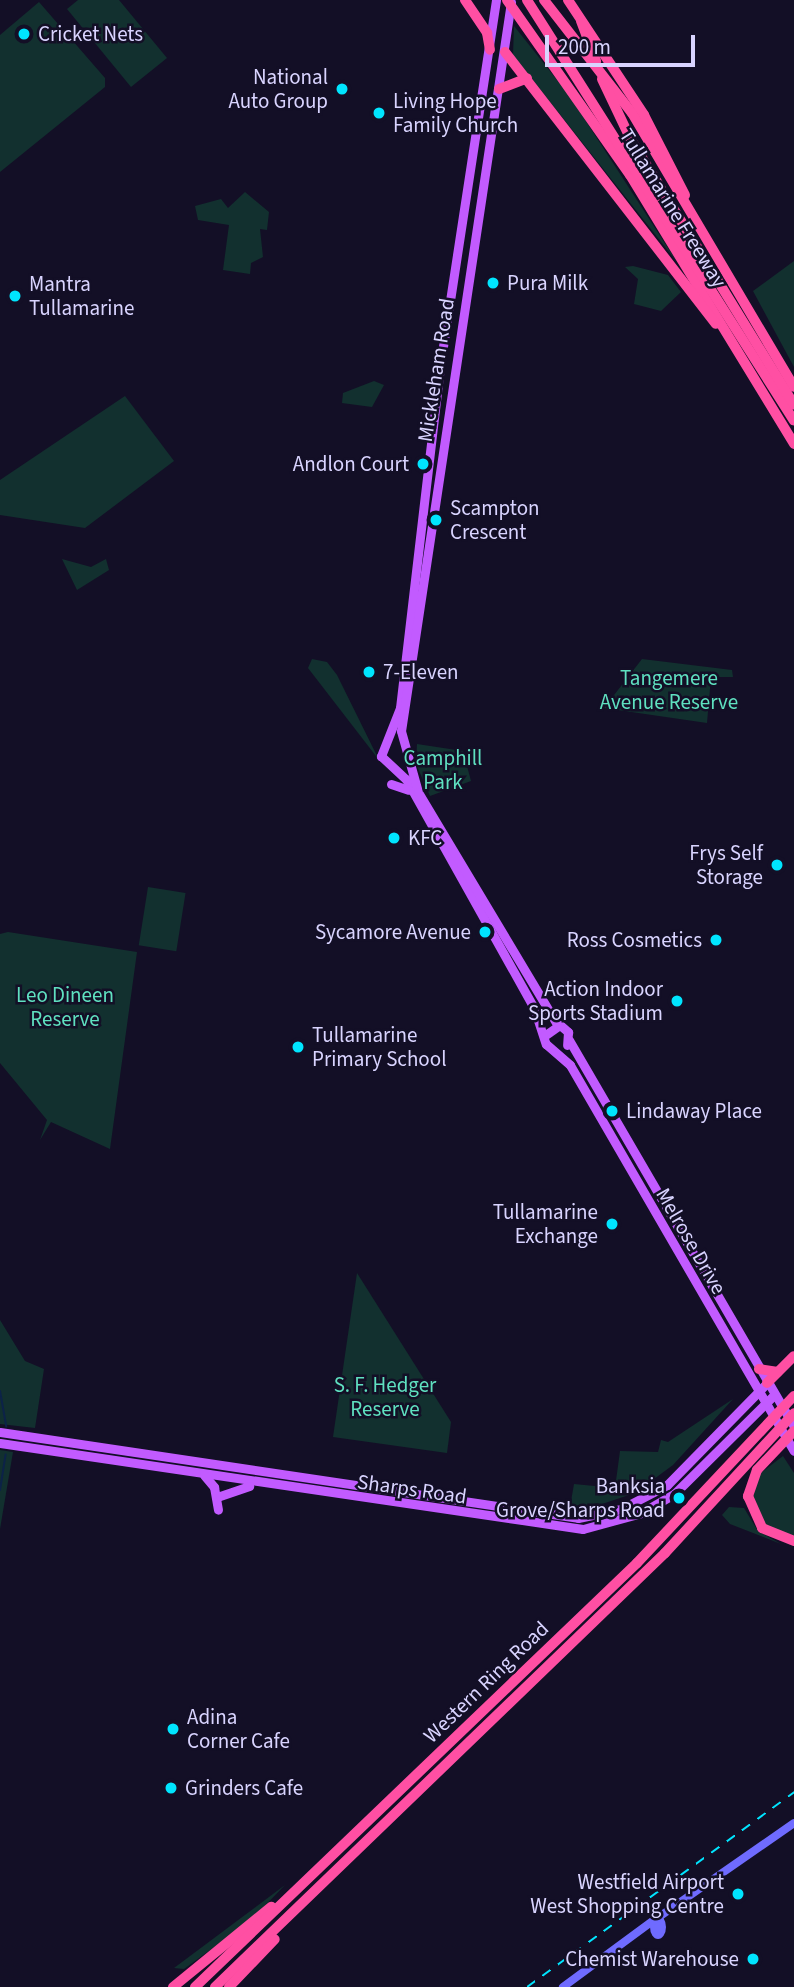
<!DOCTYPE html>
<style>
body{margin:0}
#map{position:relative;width:794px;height:1987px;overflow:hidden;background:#130f26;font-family:"Source Sans 3",sans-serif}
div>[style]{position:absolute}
.green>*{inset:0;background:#12302f;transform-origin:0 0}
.stream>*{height:2px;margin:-1px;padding:0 1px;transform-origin:1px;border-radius:1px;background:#0c2248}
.secondary>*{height:8px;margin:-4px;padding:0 4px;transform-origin:4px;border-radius:4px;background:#6f6bff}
.secondary>.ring{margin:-4px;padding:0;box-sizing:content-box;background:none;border:8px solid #6f6bff;border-radius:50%}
.primary>*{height:9px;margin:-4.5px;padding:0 4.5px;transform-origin:4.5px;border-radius:4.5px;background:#c25bff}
.motorway>*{height:10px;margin:-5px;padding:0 5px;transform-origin:5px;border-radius:5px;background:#ff4fa3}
.rail>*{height:2px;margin-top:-1px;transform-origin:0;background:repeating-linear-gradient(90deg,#00e5ff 0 10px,transparent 0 19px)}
.dots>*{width:19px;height:19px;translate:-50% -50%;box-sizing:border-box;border:4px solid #130f26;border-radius:50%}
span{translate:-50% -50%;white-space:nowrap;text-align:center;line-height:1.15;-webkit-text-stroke:5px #130f26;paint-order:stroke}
.poi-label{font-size:21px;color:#d9d4ff}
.left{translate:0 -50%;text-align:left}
.right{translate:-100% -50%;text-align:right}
.street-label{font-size:21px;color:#d9d4ff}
.park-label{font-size:21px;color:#5fe0c0}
.scale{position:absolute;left:545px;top:35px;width:150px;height:32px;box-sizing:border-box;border:4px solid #d9d4ff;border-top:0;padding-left:9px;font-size:21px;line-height:24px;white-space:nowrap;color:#d9d4ff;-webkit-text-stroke:5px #130f26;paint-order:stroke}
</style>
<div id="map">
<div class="green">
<i style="clip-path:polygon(78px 0,119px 0,167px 58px,131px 87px,67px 9px)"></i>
<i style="clip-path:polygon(39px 2px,105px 78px,105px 87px,0 172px,0 35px)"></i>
<i style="clip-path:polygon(514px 26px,569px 95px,677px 262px,513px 55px)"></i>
<i style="clip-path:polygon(245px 192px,269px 212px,267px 230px,260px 229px,263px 257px,251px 263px,250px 274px,223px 270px,229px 225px,198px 220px,195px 206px,221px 199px,228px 208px)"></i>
<i style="clip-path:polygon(794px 261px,794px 367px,753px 291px)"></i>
<i style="clip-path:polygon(633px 266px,668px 275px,681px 292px,661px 311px,634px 304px,638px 279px,625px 267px)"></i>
<i style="clip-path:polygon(374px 381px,384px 385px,372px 407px,342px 403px,343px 393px)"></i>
<i style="clip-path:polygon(125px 396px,174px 461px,85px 528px,0 515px,0 480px)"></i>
<i style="clip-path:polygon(62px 559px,91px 567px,106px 559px,109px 570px,77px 590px)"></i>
<i style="clip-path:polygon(312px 659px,327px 662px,337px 675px,379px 760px,308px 668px)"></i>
<i style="clip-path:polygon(642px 659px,732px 670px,733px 677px,711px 677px,707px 723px,604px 708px)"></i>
<i style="clip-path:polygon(417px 744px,463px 751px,471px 781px,430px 796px,416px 764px)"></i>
<i style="left:148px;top:887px;width:38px;height:59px;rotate:9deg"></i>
<i style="clip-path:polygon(8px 932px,137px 952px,110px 1149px,51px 1122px,40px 1140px,47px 1120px,0 1063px,0 934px)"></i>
<i style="clip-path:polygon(357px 1273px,451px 1422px,447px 1453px,333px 1437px)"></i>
<i style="clip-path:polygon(0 1320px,25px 1361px,44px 1369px,35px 1428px,0 1424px)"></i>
<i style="clip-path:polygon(733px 1399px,673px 1465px,635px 1493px,587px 1509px,570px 1507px,574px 1484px,615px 1488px,620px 1451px,658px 1452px,661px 1440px,668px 1442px)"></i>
<i style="clip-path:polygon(0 1450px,13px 1452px,0 1529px)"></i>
<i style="clip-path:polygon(783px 1456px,794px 1473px,794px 1537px,765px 1526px,752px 1501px,758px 1475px)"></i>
<i style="clip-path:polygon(729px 1507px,744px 1508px,758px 1531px,781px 1544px,730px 1524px,722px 1515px)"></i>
<i style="clip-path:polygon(285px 1885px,250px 1921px,184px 1969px,174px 1968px)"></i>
</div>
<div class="stream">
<i style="left:0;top:1391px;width:36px;rotate:80deg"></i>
<i style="left:0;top:1490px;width:36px;rotate:-81deg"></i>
</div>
<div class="secondary">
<i class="ring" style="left:653.5px;top:1918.5px;width:-1px;height:-1px"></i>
<i style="left:656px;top:1919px;width:168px;rotate:-34.8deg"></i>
<i style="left:563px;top:1987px;width:113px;rotate:-36.4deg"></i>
</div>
<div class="primary">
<i style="left:496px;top:0;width:371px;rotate:98.7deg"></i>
<i style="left:440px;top:367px;width:343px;rotate:96.7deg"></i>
<i style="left:400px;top:708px;width:52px;rotate:111.6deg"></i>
<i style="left:381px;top:756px;width:34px;rotate:43deg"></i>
<i style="left:406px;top:779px;width:262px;rotate:60.8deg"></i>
<i style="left:534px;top:1008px;width:38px;rotate:72deg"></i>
<i style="left:546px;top:1044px;width:32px;rotate:41deg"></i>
<i style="left:570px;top:1065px;width:446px;rotate:59.9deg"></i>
<i style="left:511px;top:2px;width:737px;rotate:98.58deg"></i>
<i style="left:401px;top:731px;width:63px;rotate:74.4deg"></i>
<i style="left:418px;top:792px;width:270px;rotate:59.1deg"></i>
<i style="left:391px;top:784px;width:18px;rotate:19deg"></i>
<i style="left:544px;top:1036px;width:19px;rotate:-35deg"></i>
<i style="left:560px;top:1025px;width:11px;rotate:41deg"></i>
<i style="left:568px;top:1032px;width:13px;rotate:94deg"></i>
<i style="left:569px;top:1040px;width:448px;rotate:59.8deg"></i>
<i style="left:0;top:1432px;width:584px;rotate:8.46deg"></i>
<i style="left:578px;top:1518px;width:44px;rotate:-11.8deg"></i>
<i style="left:621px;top:1509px;width:52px;rotate:-27.6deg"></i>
<i style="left:667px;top:1485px;width:143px;rotate:-45.6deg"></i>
<i style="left:0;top:1443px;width:589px;rotate:8.39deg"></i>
<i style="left:583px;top:1529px;width:60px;rotate:-15.4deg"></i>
<i style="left:641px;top:1513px;width:38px;rotate:-30deg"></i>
<i style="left:674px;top:1494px;width:141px;rotate:-44.7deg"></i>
<i style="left:204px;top:1475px;width:16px;rotate:50deg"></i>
<i style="left:214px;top:1487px;width:23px;rotate:80deg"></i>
<i style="left:220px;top:1496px;width:31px;rotate:-19deg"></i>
</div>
<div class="motorway">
<i style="left:465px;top:0;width:40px;rotate:56deg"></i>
<i style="left:487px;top:33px;width:17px;rotate:80deg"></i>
<i style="left:507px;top:0;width:214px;rotate:54.9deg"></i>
<i style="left:630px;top:175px;width:315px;rotate:58.6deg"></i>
<i style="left:527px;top:0;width:498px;rotate:57.6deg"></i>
<i style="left:544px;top:0;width:143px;rotate:52.1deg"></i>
<i style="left:632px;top:113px;width:318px;rotate:59.4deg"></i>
<i style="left:568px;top:0;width:138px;rotate:56.5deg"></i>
<i style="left:644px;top:115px;width:90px;rotate:62.9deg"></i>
<i style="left:581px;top:21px;width:43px;rotate:69.4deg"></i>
<i style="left:505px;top:52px;width:344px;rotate:52.2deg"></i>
<i style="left:602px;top:79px;width:65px;rotate:64.6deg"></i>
<i style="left:630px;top:138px;width:313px;rotate:58.4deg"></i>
<i style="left:499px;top:89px;width:30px;rotate:-21deg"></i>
<i style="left:759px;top:1369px;width:19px;rotate:9deg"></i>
<i style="left:767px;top:1383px;width:38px;rotate:-45deg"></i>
<i style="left:794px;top:1431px;width:54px;rotate:133.5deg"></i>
<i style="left:757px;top:1470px;width:28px;rotate:109deg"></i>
<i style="left:748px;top:1496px;width:35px;rotate:66deg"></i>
<i style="left:762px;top:1528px;width:35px;rotate:22deg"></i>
<i style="left:173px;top:1987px;width:127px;rotate:-39.2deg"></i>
<i style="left:195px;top:1987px;width:612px;rotate:-43.81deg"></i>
<i style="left:637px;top:1563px;width:229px;rotate:-46.8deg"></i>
<i style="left:215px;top:1987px;width:625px;rotate:-43.96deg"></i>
<i style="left:665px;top:1553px;width:190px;rotate:-47.3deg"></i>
<i style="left:229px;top:1987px;width:66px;rotate:-46.2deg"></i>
</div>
<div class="rail">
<i style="left:527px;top:1987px;width:331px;rotate:-36.1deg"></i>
</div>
<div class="dots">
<i style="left:24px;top:34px;background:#00e5ff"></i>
<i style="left:342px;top:89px;background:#00e5ff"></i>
<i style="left:379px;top:113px;background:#00e5ff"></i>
<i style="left:493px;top:283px;background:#00e5ff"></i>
<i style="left:15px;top:296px;background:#00e5ff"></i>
<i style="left:423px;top:464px;background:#00e5ff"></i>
<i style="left:436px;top:520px;background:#00e5ff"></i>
<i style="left:369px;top:672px;background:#00e5ff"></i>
<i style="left:394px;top:838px;background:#00e5ff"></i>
<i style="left:777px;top:865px;background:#00e5ff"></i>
<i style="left:485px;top:932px;background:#00e5ff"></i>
<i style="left:716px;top:940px;background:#00e5ff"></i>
<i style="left:677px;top:1001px;background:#00e5ff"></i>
<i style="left:298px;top:1047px;background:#00e5ff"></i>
<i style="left:612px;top:1111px;background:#00e5ff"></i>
<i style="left:612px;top:1224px;background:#00e5ff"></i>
<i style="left:679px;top:1498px;background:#00e5ff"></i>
<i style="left:173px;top:1729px;background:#00e5ff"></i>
<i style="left:171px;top:1788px;background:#00e5ff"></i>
<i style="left:738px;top:1894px;background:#00e5ff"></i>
<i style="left:753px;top:1959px;background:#00e5ff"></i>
</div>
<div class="poi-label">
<span class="left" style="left:38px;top:34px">Cricket Nets</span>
<span class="right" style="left:328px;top:89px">National<br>Auto Group</span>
<span class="left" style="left:393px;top:113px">Living Hope<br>Family Church</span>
<span class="left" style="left:507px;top:283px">Pura Milk</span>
<span class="left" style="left:29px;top:296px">Mantra<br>Tullamarine</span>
<span class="right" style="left:409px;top:464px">Andlon Court</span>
<span class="left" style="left:450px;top:520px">Scampton<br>Crescent</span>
<span class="left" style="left:383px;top:672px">7-Eleven</span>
<span class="left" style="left:408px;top:838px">KFC</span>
<span class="right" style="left:763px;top:865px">Frys Self<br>Storage</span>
<span class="right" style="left:471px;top:932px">Sycamore Avenue</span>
<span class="right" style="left:702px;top:940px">Ross Cosmetics</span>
<span class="right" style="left:663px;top:1001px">Action Indoor<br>Sports Stadium</span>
<span class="left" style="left:312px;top:1047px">Tullamarine<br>Primary School</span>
<span class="left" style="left:626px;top:1111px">Lindaway Place</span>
<span class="right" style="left:598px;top:1224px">Tullamarine<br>Exchange</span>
<span class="right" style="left:665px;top:1498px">Banksia<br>Grove/Sharps Road</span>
<span class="left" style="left:187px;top:1729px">Adina<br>Corner Cafe</span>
<span class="left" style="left:185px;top:1788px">Grinders Cafe</span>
<span class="right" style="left:724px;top:1894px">Westfield Airport<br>West Shopping Centre</span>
<span class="right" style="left:739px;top:1959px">Chemist Warehouse</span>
</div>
<div class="street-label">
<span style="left:673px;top:208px;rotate:58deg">Tullamarine Freeway</span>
<span style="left:436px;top:370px;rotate:-81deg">Mickleham Road</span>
<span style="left:691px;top:1241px;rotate:60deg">Melrose Drive</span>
<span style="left:412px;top:1489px;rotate:8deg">Sharps Road</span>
<span style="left:486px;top:1682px;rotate:-44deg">Western Ring Road</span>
</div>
<div class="park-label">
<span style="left:669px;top:690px">Tangemere<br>Avenue Reserve</span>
<span style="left:443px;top:770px">Camphill<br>Park</span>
<span style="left:65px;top:1007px">Leo Dineen<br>Reserve</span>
<span style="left:385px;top:1397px">S. F. Hedger<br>Reserve</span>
</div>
<div class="scale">200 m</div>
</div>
